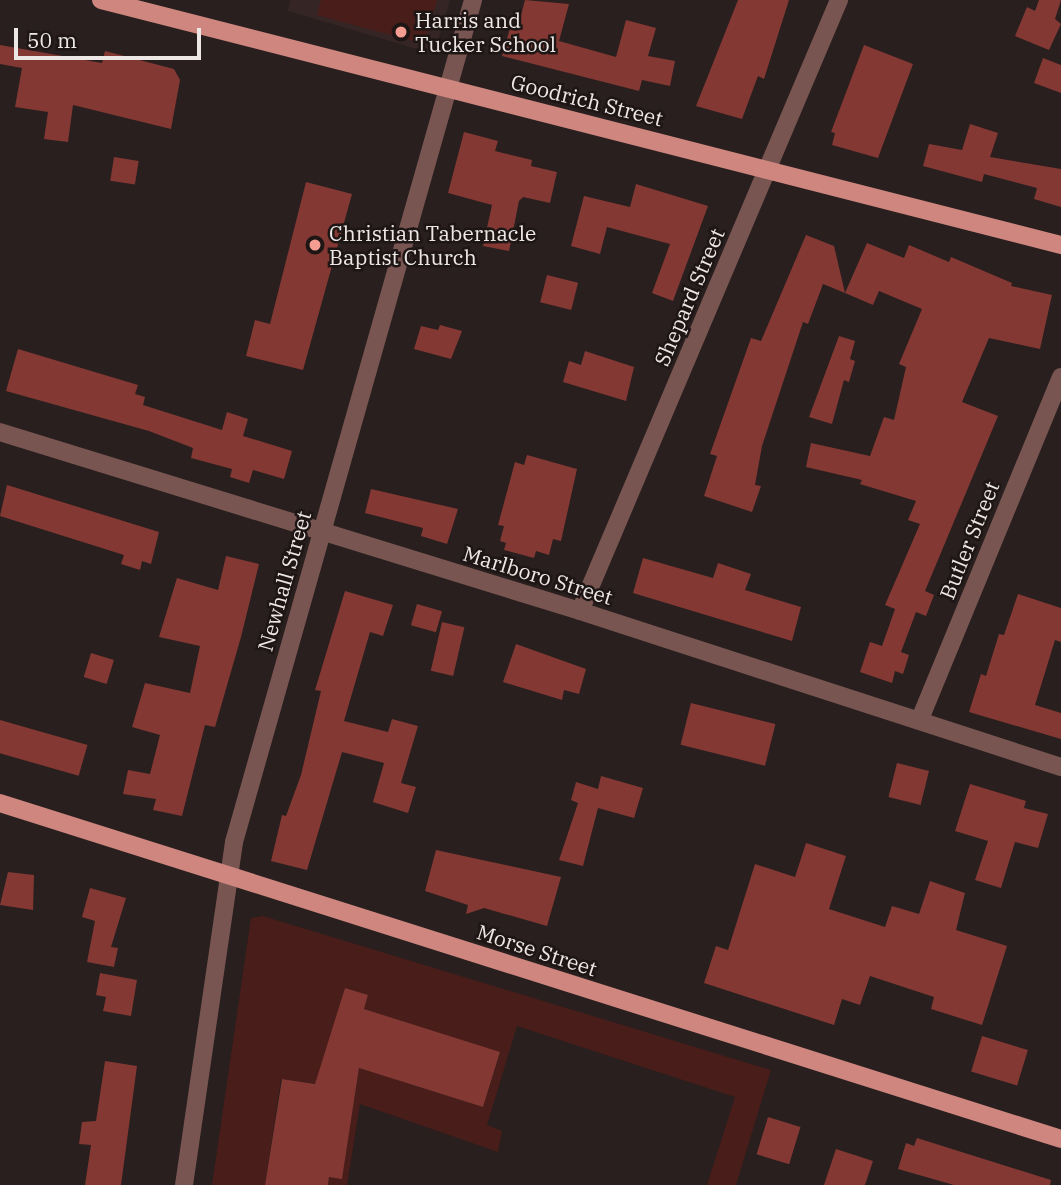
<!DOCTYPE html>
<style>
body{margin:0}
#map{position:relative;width:1061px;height:1185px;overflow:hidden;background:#281f1e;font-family:"IBM Plex Serif",serif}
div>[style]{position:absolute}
.built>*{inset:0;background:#352625}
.green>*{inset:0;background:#481d1a}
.building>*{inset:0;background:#843833;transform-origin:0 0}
.minor>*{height:18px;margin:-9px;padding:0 9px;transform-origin:9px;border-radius:9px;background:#785551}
.major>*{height:18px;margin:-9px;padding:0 9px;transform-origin:9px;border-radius:9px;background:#ce867f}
.dots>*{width:19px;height:19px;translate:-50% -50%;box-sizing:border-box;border:4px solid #1e1615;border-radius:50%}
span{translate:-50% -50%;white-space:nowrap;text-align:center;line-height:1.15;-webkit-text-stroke:5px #1e1615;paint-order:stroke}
.poi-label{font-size:21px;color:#ede7e6}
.left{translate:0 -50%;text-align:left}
.street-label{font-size:21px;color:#ede7e6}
.scale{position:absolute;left:14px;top:28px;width:187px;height:32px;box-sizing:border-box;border:4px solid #ede7e6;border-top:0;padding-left:9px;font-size:21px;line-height:24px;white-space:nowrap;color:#ede7e6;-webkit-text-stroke:5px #1e1615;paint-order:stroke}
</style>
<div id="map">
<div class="built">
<i style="clip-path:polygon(290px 0,450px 0,434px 54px,288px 11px)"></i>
</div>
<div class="green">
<i style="clip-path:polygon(321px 0,437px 0,424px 44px,317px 15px)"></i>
<i style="clip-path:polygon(263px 916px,771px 1070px,736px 1185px,707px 1185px,735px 1097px,517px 1026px,487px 1125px,502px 1131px,498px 1152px,360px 1104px,347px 1185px,328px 1185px,329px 1177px,342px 1178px,359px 1068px,483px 1107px,500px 1053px,364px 1009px,368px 995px,345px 988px,318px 1084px,281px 1079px,265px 1185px,212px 1185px,251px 918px)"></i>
</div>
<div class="building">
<i style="clip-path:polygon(525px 0,569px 4px,559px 41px,616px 57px,626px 20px,656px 28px,648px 56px,675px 61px,670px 86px,642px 80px,639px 91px,502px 56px,510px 28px,517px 30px)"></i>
<i style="clip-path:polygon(738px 0,789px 0,764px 79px,758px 76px,742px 119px,696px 106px)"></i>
<i style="clip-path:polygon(1039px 0,1061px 0,1055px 19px,1061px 24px,1049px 50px,1015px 36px,1027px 7px,1035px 11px)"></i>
<i style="clip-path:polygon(0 45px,102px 63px,105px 51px,174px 69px,180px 80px,171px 129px,73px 105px,68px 142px,44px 139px,48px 112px,15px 107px,22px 68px,0 64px)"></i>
<i style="clip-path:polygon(864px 45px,913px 64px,878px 158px,832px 145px,835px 133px,831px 132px)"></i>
<i style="clip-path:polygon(1043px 58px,1061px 65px,1061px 93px,1034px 83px)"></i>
<i style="clip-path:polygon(970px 124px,998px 133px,990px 157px,1061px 169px,1061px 207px,1034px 199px,1037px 188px,984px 174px,982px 182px,923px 166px,929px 144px,962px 150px)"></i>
<i style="clip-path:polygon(464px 132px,498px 141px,495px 151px,532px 160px,531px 166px,557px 172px,550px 203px,523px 197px,519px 201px,509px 251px,483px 246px,492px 205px,448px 193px)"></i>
<i style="left:114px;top:157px;width:25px;height:24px;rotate:9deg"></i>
<i style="clip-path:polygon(306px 182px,352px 194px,303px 370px,246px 356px,255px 320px,270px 324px)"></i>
<i style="clip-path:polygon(636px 184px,708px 206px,673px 301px,652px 293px,670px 244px,607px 227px,600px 254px,571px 246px,584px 196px,630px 207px)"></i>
<i style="clip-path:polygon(806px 235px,834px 246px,845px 293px,823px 284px,808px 324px,803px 322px,762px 446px,755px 485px,761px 486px,752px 512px,704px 496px,717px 456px,710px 454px,751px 338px,761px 341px)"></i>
<i style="clip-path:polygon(867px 243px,904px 258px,909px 245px,949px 262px,951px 257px,1012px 283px,1011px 286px,1052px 295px,1040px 349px,989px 338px,962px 402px,998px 416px,925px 591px,934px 595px,926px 616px,916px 612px,901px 652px,909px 655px,903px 674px,895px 671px,892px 683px,860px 672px,870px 642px,882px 646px,895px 609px,885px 605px,920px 524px,908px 520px,916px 501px,860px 484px,862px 480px,806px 467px,811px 443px,870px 456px,884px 417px,894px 420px,906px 367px,899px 364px,922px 309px,879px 291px,873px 305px,845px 293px)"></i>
<i style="left:547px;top:275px;width:32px;height:28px;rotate:14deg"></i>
<i style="clip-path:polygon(440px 325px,462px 331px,451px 359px,414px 349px,421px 326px,438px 330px)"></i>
<i style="clip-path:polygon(839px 336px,855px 341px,850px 359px,855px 361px,849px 382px,844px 380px,832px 424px,809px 417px)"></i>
<i style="clip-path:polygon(18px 349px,138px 385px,135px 394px,145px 397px,143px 405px,222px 430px,227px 412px,248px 419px,243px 436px,292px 451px,284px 479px,253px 470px,249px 483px,230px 477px,232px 469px,191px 458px,193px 448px,149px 431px,6px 391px)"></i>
<i style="clip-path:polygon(585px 351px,634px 367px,626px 401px,563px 382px,569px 361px,581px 365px)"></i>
<i style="clip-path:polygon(527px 455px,577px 469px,561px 541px,553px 539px,549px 555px,536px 551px,534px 558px,504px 550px,506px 543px,500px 541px,504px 526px,498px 525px,515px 462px,524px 465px)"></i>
<i style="clip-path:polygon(7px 485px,159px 532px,151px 564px,142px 561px,140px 570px,121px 564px,124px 555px,0 516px)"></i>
<i style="clip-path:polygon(371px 489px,458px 509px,447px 544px,421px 536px,423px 528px,365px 513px)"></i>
<i style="clip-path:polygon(226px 556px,259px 564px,241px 637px,215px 727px,205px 725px,182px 816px,153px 810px,156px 799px,123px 794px,128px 770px,150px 774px,160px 735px,132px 727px,145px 683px,190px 693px,200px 646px,159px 637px,177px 578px,218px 590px)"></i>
<i style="clip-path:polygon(643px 558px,713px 578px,718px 563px,751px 574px,745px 590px,801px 607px,792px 641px,633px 593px)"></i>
<i style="clip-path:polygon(345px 591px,393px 605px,383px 636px,370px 632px,344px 721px,388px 732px,392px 719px,418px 726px,401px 783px,416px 787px,408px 813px,373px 802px,384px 763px,342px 752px,307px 870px,271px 861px,282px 815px,286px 816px,301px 775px,321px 691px,315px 690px)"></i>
<i style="clip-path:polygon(1018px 594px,1061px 608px,1061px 642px,1055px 640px,1035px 705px,1061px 713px,1061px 739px,969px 712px,981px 674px,986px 676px,999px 634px,1004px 635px)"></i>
<i style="left:417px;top:604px;width:26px;height:22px;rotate:16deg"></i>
<i style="left:442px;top:622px;width:23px;height:50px;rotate:13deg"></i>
<i style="clip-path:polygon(516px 644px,586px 669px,579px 694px,564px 690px,562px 700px,503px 682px)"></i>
<i style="left:91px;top:653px;width:24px;height:25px;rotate:17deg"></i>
<i style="left:691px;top:703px;width:87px;height:43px;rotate:14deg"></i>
<i style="left:0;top:720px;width:91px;height:32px;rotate:16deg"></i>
<i style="left:897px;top:763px;width:33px;height:35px;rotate:14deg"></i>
<i style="clip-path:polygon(601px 776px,643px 788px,634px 818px,598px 808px,583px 866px,559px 860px,578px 803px,571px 800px,576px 782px,598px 789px)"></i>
<i style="clip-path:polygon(970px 784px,1026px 801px,1024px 808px,1048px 814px,1038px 848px,1015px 842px,1001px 888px,975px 880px,988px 841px,955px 831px)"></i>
<i style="clip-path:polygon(806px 843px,846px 856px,829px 909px,885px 927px,892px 906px,919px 914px,930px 881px,965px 893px,956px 930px,1007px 946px,982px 1025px,931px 1009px,934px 997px,870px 976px,860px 1005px,842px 999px,834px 1025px,704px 983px,716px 946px,728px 950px,755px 864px,795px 877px)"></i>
<i style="clip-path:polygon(436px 850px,561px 877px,547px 926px,484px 908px,466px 914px,468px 905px,425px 891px)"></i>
<i style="clip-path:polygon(8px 872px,34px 875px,33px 910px,0 905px)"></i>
<i style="clip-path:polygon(90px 888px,126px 898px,111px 947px,118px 948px,114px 967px,87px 962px,95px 921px,82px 917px)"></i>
<i style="clip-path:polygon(100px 973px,137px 980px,131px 1016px,103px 1011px,106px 997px,96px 995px)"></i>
<i style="clip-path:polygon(345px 988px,368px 995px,364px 1009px,500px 1052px,483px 1107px,359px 1068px,342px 1179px,329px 1177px,328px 1185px,265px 1185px,282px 1079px,315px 1084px)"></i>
<i style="left:982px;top:1036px;width:48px;height:37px;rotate:17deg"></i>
<i style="clip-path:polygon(105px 1061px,137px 1066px,121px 1185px,85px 1185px,91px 1145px,79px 1144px,82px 1122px,96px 1121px)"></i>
<i style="left:768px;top:1117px;width:34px;height:39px;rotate:17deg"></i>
<i style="clip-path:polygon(917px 1138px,1051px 1180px,1050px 1185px,954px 1185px,898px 1169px,906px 1143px,914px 1146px)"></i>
<i style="clip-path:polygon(836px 1149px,873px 1161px,865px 1185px,824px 1185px)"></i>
</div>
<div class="minor">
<i style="left:0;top:432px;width:607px;rotate:17.15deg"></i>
<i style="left:580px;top:611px;width:506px;rotate:17.97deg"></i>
<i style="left:580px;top:611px;width:664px;rotate:-67.03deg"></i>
<i style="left:920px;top:719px;width:370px;rotate:-67.6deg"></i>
<i style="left:184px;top:1185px;width:347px;rotate:-81.7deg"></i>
<i style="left:234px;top:842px;width:875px;rotate:-74.15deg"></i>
</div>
<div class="major">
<i style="left:101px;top:0;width:991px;rotate:14.32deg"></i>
<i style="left:0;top:803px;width:1113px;rotate:17.57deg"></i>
</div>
<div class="dots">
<i style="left:401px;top:32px;background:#f59c93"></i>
<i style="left:315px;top:245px;background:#f59c93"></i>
</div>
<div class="poi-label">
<span class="left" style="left:415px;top:32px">Harris and<br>Tucker School</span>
<span class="left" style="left:329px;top:245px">Christian Tabernacle<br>Baptist Church</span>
</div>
<div class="street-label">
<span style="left:587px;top:100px;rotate:14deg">Goodrich Street</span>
<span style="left:689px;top:297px;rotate:-67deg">Shepard Street</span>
<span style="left:969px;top:540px;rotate:-68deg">Butler Street</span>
<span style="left:538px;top:575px;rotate:17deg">Marlboro Street</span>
<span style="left:284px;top:581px;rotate:-74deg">Newhall Street</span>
<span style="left:537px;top:950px;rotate:18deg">Morse Street</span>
</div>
<div class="scale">50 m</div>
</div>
